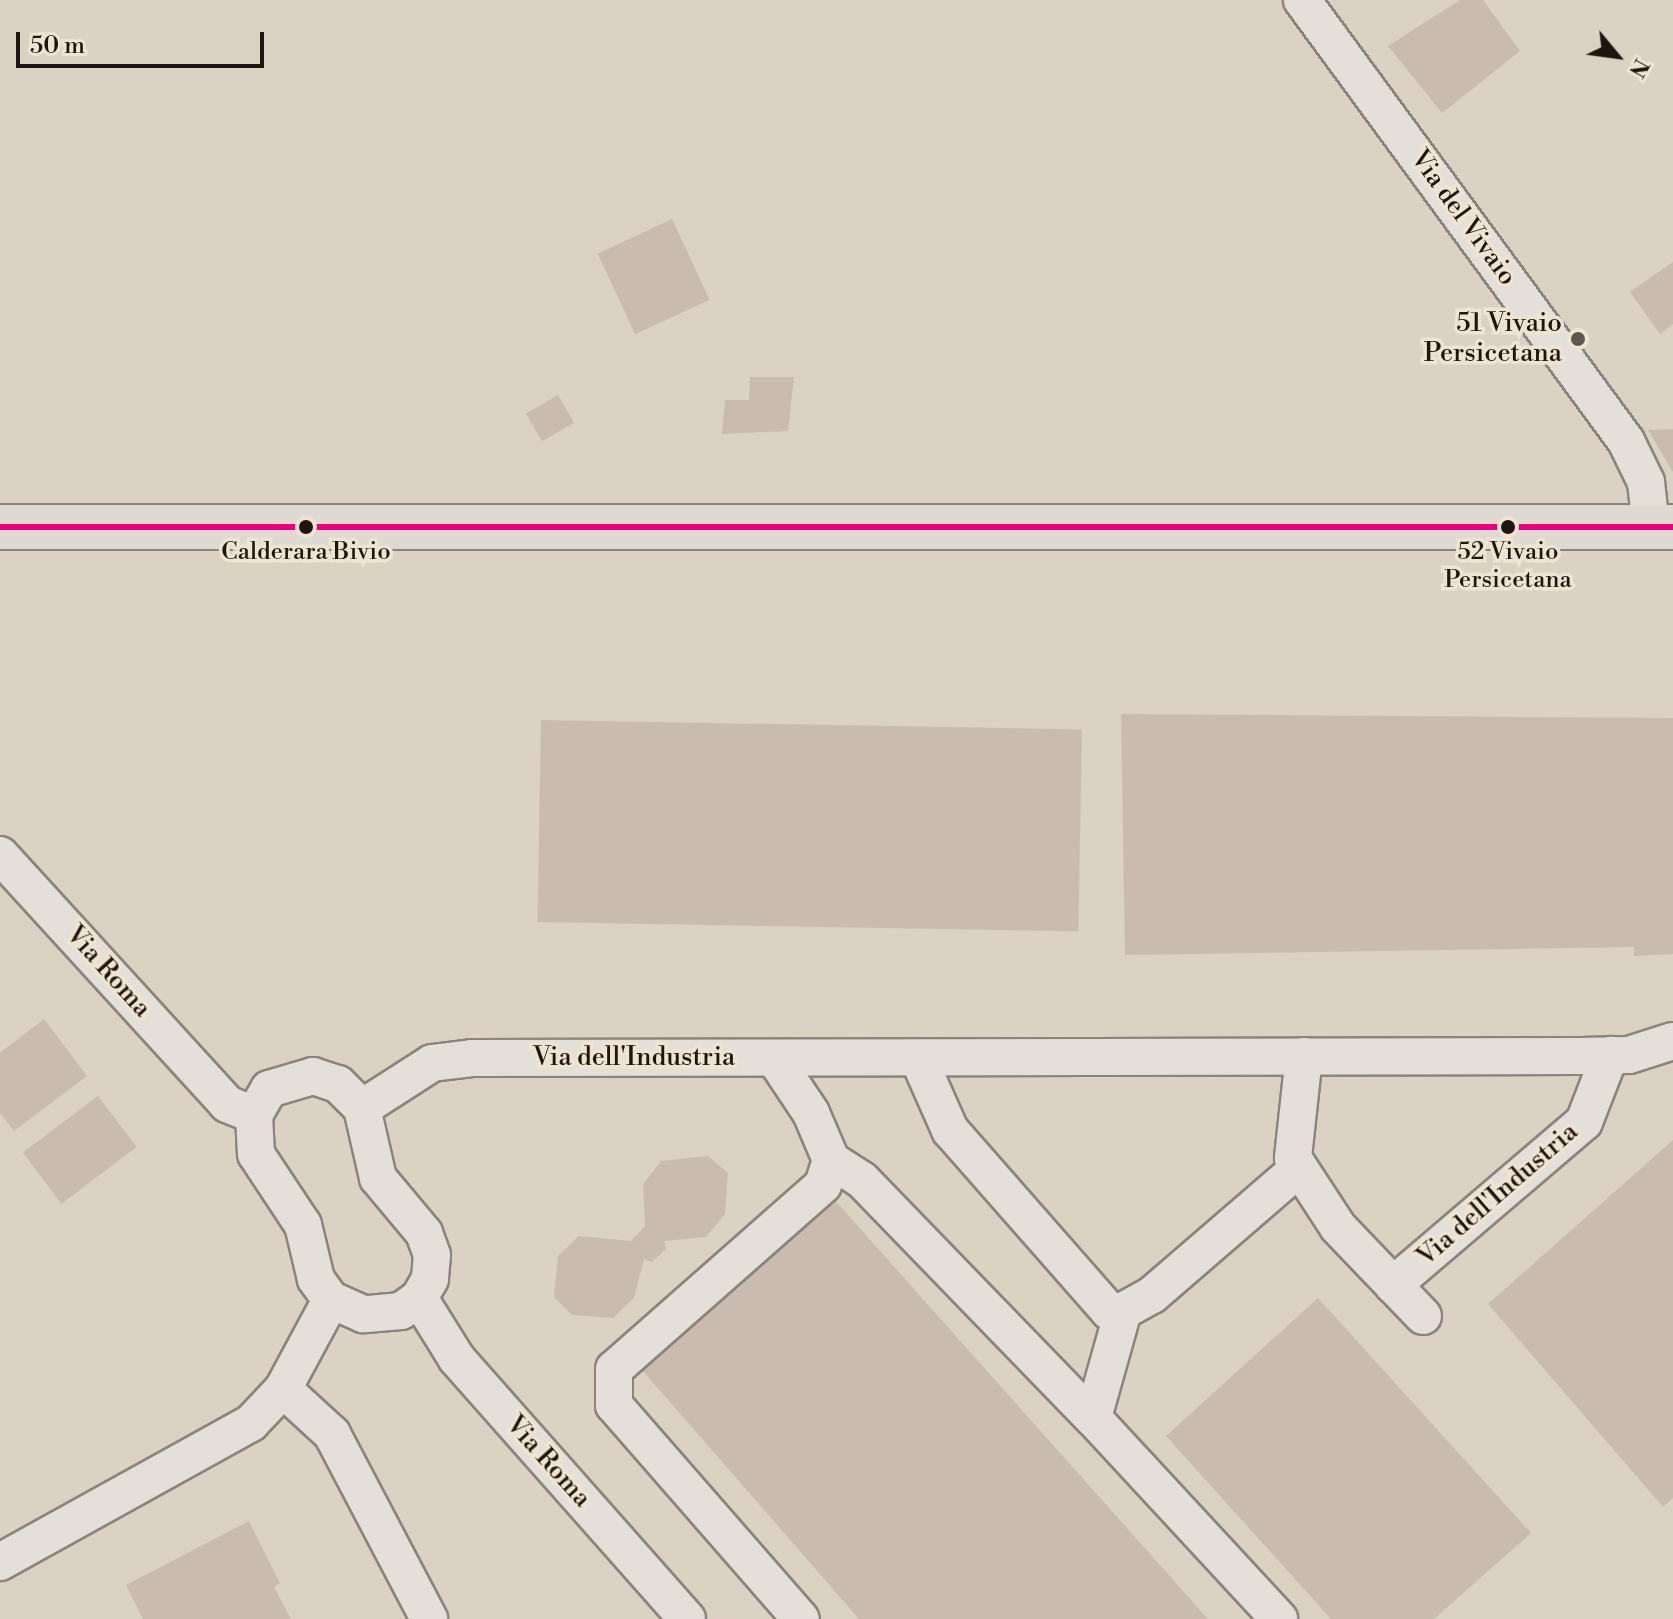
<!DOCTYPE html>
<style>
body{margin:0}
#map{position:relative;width:1673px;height:1619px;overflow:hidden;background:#dbd2c4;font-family:"Libre Bodoni",serif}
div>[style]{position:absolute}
.building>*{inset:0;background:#c9bbb0;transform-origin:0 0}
.roads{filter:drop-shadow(2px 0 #8b847c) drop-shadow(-2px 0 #8b847c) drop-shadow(0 2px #8b847c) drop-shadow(0 -2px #8b847c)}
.minor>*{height:36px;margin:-18px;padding:0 18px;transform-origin:18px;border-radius:18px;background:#e4dfd8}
.major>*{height:44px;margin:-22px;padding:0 22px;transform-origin:22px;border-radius:22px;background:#dedad1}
.bus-1>*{height:6px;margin:-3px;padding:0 3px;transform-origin:3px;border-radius:3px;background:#e5007d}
.dots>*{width:22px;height:22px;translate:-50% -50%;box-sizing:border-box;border:4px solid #eee4d2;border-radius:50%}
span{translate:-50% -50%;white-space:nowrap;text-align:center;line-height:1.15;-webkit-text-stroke:7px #eee4d2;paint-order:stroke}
.bus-label{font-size:24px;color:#20140e}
.street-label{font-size:26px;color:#20140e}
.poi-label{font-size:26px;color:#20140e}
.right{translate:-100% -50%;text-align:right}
.north{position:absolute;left:1577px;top:16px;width:80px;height:80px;-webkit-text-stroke:6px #eee4d2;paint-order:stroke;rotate:119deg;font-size:22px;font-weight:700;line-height:32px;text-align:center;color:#20140e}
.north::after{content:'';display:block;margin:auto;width:28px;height:36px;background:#20140e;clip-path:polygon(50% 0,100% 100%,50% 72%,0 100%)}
.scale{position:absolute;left:16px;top:32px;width:248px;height:36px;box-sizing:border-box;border:4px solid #20140e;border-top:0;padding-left:10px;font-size:24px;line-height:28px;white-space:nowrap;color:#20140e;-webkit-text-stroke:6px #eee4d2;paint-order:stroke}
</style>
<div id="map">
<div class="building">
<i style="clip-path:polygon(1460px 0,1483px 0,1520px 51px,1442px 113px,1388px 46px)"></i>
<i style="left:672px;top:219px;width:89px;height:82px;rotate:65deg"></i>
<i style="clip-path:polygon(1673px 262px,1673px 324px,1660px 334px,1630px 292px)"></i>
<i style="clip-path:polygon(750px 377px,794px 377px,788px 431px,722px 434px,725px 400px,749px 400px)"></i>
<i style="left:558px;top:395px;width:32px;height:37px;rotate:60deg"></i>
<i style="clip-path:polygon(1673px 429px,1673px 472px,1648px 430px)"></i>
<i style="clip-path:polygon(1121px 714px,1673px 718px,1673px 954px,1634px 956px,1634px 947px,1125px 955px)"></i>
<i style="left:541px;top:720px;width:541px;height:202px;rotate:1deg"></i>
<i style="clip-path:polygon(44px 1019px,87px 1076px,14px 1131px,0 1113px,0 1053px)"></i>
<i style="left:98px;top:1096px;width:64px;height:94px;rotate:53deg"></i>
<i style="clip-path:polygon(1673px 1140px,1673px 1498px,1663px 1507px,1488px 1304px)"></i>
<i style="clip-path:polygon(708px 1156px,728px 1173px,725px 1214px,706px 1237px,664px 1241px,666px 1249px,652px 1262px,644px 1259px,634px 1298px,613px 1318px,572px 1315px,554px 1297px,558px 1256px,579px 1236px,631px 1241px,645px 1226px,643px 1184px,661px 1161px)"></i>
<i style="clip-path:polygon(832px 1197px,1208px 1619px,859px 1619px,636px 1363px)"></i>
<i style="clip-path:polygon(1318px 1298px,1531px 1533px,1434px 1619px,1331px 1619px,1166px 1436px)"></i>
<i style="clip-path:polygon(249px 1521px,280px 1583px,274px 1587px,291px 1619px,143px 1619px,126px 1585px)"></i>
</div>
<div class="roads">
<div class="minor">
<i style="left:1302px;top:0;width:547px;rotate:53.7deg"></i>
<i style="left:1626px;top:441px;width:46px;rotate:64deg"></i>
<i style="left:1646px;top:482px;width:45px;rotate:83.7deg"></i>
<i style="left:0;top:855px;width:337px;rotate:47.6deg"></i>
<i style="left:227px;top:1104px;width:29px;rotate:22deg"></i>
<i style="left:1304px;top:1056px;width:103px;rotate:96.2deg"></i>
<i style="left:1293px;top:1158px;width:82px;rotate:56.9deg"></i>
<i style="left:1338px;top:1227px;width:123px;rotate:46.3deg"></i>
<i style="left:775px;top:1059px;width:65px;rotate:56.3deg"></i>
<i style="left:811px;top:1113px;width:51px;rotate:66.9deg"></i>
<i style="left:831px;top:1160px;width:26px;rotate:108deg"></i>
<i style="left:823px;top:1185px;width:278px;rotate:138.6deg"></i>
<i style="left:614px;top:1369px;width:36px;rotate:90deg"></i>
<i style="left:614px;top:1405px;width:284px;rotate:48.9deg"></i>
<i style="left:919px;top:1060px;width:77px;rotate:66.1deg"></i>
<i style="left:950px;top:1130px;width:241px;rotate:48.7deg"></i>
<i style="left:1109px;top:1311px;width:14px"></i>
<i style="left:1123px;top:1311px;width:33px;rotate:-29deg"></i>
<i style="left:1152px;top:1295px;width:193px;rotate:-40.8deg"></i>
<i style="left:313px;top:1076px;width:26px;rotate:18deg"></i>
<i style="left:338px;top:1084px;width:34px;rotate:45deg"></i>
<i style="left:362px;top:1108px;width:72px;rotate:77.1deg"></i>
<i style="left:378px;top:1178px;width:72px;rotate:50.1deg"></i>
<i style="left:424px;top:1233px;width:23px;rotate:70deg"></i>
<i style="left:432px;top:1255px;width:24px;rotate:95deg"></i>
<i style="left:430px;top:1279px;width:22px;rotate:120deg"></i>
<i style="left:419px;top:1298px;width:22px;rotate:144deg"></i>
<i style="left:401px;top:1311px;width:38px;rotate:175deg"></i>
<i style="left:363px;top:1314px;width:35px;rotate:-156deg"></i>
<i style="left:331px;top:1300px;width:26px;rotate:-126deg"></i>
<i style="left:316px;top:1279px;width:56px;rotate:-103.5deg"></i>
<i style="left:303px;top:1225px;width:85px;rotate:-123.5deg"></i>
<i style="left:256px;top:1154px;width:39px;rotate:-93deg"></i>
<i style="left:254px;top:1115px;width:30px;rotate:-60deg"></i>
<i style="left:269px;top:1089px;width:46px;rotate:-16.5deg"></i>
<i style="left:362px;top:1108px;width:83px;rotate:-32.7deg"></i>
<i style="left:432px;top:1063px;width:40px;rotate:-7.1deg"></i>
<i style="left:472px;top:1058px;width:1109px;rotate:-0.1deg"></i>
<i style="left:1581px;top:1056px;width:48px;rotate:-1.2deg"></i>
<i style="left:1629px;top:1055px;width:46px;rotate:-17.7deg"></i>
<i style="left:831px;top:1160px;width:37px;rotate:33deg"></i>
<i style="left:862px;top:1180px;width:332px;rotate:45.9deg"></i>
<i style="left:1393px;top:1285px;width:251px;rotate:-40.5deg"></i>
<i style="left:1584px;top:1122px;width:72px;rotate:-68.8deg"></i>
<i style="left:419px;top:1298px;width:72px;rotate:58.1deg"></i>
<i style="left:457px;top:1359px;width:347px;rotate:48.5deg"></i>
<i style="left:1123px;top:1311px;width:111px;rotate:105.7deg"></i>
<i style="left:1093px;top:1418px;width:274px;rotate:47.2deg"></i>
<i style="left:283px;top:1389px;width:101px;rotate:-61.7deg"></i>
<i style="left:0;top:1562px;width:287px;rotate:-29deg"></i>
<i style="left:251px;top:1423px;width:47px;rotate:-46.7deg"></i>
<i style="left:283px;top:1389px;width:67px;rotate:42.6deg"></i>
<i style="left:332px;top:1434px;width:209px;rotate:62.3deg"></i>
</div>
<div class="major">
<i style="left:0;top:527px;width:1673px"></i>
</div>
</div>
<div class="bus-1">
<i style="left:0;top:527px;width:1673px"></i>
</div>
<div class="dots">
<i style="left:1578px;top:339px;background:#61564e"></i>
<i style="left:306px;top:527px;background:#20140e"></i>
<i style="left:1508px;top:527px;background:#20140e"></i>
</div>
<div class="bus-label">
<span style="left:306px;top:553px">Calderara Bivio</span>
<span style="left:1508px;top:567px">52 Vivaio<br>Persicetana</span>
</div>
<div class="street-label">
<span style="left:1463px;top:218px;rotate:54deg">Via del Vivaio</span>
<span style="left:108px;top:972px;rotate:48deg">Via Roma</span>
<span style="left:634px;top:1058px">Via dell'Industria</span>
<span style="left:1498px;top:1195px;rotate:-41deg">Via dell'Industria</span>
<span style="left:548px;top:1462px;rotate:48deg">Via Roma</span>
</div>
<div class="poi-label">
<span class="right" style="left:1562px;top:339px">51 Vivaio<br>Persicetana</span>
</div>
<div class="north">N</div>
<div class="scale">50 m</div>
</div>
